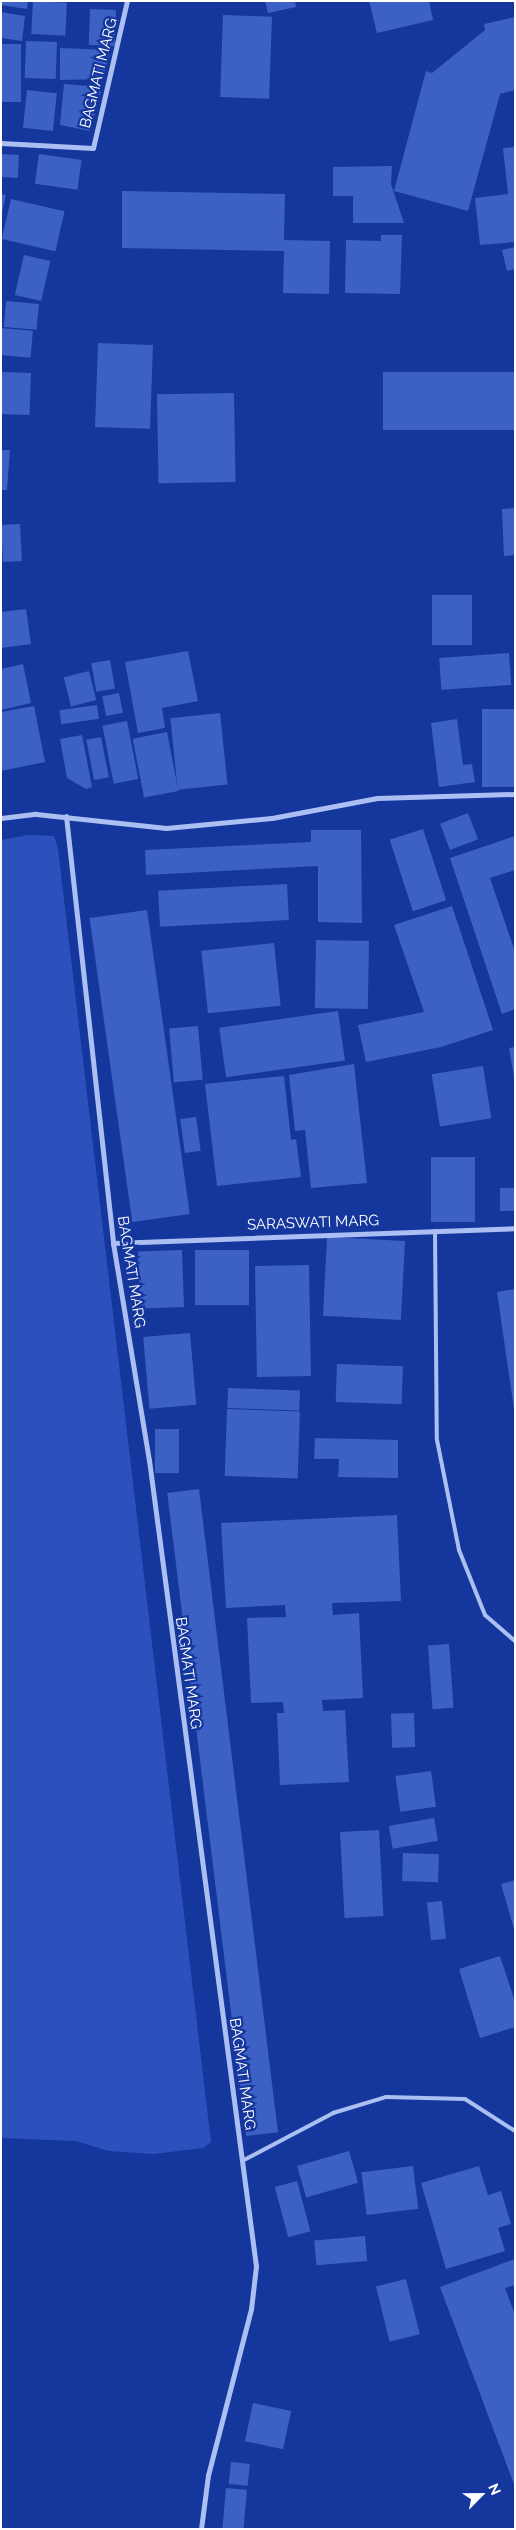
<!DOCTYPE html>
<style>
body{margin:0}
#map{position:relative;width:516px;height:2530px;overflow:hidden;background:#15379d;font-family:Raleway,sans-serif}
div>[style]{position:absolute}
.green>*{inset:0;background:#2c51bd}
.building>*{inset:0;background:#3d60c4;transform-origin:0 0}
.lane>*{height:4px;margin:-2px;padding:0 2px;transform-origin:2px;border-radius:2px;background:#acbff3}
.street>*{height:5px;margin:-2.5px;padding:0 2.5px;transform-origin:2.5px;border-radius:2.5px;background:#acbff3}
span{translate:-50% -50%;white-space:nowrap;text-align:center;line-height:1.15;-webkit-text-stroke:4.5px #15379d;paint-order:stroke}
.street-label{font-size:15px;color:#fff}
.frame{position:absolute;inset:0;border:2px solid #fff;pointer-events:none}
.north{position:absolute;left:456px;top:2470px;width:50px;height:50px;-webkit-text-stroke:4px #15379d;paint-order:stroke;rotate:67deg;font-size:14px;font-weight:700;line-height:20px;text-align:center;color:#fff}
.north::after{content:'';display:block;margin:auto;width:18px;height:22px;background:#fff;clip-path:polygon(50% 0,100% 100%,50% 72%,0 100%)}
</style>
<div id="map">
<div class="green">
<i style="clip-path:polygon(28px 835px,54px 836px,58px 849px,211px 2142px,203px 2148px,153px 2154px,109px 2151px,76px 2141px,1px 2138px,1px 840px)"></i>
</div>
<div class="building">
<i style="clip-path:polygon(1px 1px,28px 1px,27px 9px,1px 5px)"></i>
<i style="left:33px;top:1px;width:34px;height:33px;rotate:3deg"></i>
<i style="clip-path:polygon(265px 1px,295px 1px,296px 7px,268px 13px)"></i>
<i style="clip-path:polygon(369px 1px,429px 1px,433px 20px,377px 33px)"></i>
<i style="left:90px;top:9px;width:26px;height:36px;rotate:2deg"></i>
<i style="clip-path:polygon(1px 12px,25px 16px,22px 41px,1px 38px)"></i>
<i style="left:223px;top:15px;width:49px;height:82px;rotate:2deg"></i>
<i style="clip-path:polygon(515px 17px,515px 90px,500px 94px,468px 211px,394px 191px,426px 71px,432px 73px,485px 30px,484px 24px)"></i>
<i style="left:26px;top:41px;width:31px;height:37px;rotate:2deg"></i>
<i style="left:1px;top:44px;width:20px;height:58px"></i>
<i style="clip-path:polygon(60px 48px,110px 50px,104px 79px,60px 80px)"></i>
<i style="clip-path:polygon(64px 84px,102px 87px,90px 131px,60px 125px)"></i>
<i style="left:27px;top:90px;width:30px;height:38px;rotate:6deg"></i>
<i style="clip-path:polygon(515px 147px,515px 242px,480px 245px,475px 198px,508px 194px,503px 148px)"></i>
<i style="left:1px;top:154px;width:18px;height:23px;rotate:3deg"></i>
<i style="left:39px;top:154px;width:43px;height:30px;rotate:8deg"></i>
<i style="clip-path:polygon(392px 166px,391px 184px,404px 223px,353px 223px,353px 196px,333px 196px,333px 167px)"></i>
<i style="clip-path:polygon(122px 191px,285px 194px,284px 240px,330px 241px,329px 294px,283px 293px,284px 251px,122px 248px)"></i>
<i style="clip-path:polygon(1px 194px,6px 195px,2px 213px,1px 213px)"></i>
<i style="left:11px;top:199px;width:55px;height:41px;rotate:13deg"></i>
<i style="clip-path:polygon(381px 235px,402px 235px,400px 294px,345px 293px,346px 240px,381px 241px)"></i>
<i style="clip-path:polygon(515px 247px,515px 269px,507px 271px,502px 250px)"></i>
<i style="left:24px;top:255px;width:27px;height:41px;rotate:13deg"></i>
<i style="left:6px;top:301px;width:33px;height:26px;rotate:5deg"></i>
<i style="left:1px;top:328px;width:32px;height:27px;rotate:5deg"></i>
<i style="left:98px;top:343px;width:55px;height:84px;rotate:2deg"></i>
<i style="left:1px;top:372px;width:30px;height:42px;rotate:2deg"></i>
<i style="left:515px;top:372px;width:58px;height:132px;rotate:90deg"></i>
<i style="left:234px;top:393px;width:89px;height:77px;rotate:89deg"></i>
<i style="clip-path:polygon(1px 450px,10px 450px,7px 490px,1px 490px)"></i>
<i style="clip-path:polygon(515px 508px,515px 555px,504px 556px,502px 509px)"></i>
<i style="left:20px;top:524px;width:37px;height:19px;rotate:87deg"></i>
<i style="left:432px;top:595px;width:40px;height:50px"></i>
<i style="clip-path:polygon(26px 609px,31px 644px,1px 648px,1px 612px)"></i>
<i style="clip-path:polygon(188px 651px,198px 701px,162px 708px,165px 728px,138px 733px,125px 662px)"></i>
<i style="left:509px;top:653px;width:32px;height:70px;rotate:86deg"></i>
<i style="left:110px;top:660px;width:29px;height:19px;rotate:80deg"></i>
<i style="clip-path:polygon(23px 664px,31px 703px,1px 710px,1px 669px)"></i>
<i style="left:89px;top:671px;width:30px;height:26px;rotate:76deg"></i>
<i style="left:119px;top:693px;width:20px;height:17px;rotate:79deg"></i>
<i style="left:97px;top:705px;width:14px;height:38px;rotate:82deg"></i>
<i style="clip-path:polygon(34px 706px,45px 762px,1px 771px,1px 712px)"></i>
<i style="left:515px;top:709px;width:78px;height:33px;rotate:90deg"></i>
<i style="left:220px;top:713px;width:72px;height:50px;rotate:84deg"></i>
<i style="clip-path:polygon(457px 719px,463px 765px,472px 764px,475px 782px,439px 787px,431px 723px)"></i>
<i style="left:127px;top:721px;width:59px;height:25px;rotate:79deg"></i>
<i style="left:167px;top:732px;width:60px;height:35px;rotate:79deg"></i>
<i style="clip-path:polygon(82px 735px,92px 787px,86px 789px,67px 778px,60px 739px)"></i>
<i style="left:101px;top:737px;width:41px;height:15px;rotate:79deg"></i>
<i style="left:468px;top:813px;width:28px;height:30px;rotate:69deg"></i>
<i style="left:423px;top:829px;width:75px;height:35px;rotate:72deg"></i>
<i style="clip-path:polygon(311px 830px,361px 830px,362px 923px,318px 922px,318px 866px,146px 875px,145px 850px,311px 842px)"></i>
<i style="clip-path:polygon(515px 836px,515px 870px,490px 878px,515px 952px,515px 1009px,502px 1014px,450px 858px)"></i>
<i style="left:287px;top:884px;width:36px;height:129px;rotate:87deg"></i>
<i style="clip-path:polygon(452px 906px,493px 1030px,441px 1047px,366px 1062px,358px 1025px,424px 1012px,394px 925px)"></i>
<i style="left:147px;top:910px;width:307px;height:58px;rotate:82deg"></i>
<i style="left:316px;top:940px;width:53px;height:68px;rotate:1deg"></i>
<i style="left:274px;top:943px;width:63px;height:73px;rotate:84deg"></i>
<i style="left:338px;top:1011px;width:50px;height:120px;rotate:82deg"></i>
<i style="left:198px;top:1026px;width:54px;height:29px;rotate:85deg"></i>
<i style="clip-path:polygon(515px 1047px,515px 1077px,514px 1077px,509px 1048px)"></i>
<i style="clip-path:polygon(354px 1064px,367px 1183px,311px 1188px,305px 1130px,295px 1131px,289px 1075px)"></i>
<i style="left:483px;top:1066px;width:53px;height:52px;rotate:81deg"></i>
<i style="clip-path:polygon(284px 1076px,291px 1140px,296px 1139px,301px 1177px,217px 1186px,205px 1084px)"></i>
<i style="left:196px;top:1117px;width:34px;height:16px;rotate:82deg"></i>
<i style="left:475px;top:1157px;width:65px;height:44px;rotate:90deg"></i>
<i style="left:515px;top:1188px;width:23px;height:15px;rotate:90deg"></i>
<i style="left:405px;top:1241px;width:79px;height:78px;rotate:93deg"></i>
<i style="left:182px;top:1250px;width:57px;height:44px;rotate:88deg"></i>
<i style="left:195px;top:1250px;width:54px;height:55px"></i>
<i style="left:309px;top:1265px;width:111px;height:54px;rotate:89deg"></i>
<i style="clip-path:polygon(515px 1289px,515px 1409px,514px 1409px,497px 1292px)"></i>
<i style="left:190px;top:1333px;width:72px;height:47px;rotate:85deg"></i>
<i style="left:337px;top:1364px;width:66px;height:38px;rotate:2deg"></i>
<i style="left:228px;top:1388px;width:72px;height:20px;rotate:2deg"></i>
<i style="left:227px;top:1409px;width:73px;height:67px;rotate:2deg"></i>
<i style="left:155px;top:1429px;width:24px;height:44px"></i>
<i style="clip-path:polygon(315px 1438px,398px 1440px,398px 1478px,338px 1477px,339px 1459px,314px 1459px)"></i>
<i style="left:199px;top:1489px;width:648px;height:32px;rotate:83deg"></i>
<i style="clip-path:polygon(397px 1515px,401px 1601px,332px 1603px,333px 1615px,359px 1613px,363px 1698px,322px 1700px,323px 1711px,345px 1710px,349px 1782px,280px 1785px,277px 1713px,284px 1713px,283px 1702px,251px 1703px,247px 1618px,286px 1617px,285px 1605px,226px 1608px,221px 1523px)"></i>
<i style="left:449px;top:1644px;width:64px;height:21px;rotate:86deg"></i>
<i style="left:414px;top:1713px;width:34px;height:23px;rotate:88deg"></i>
<i style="left:431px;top:1771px;width:36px;height:36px;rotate:82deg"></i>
<i style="left:434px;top:1818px;width:23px;height:46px;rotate:80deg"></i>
<i style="left:379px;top:1830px;width:86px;height:39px;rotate:87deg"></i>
<i style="left:403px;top:1853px;width:36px;height:28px;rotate:2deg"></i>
<i style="clip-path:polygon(515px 1880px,515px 1929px,514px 1929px,501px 1884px)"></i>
<i style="left:442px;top:1901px;width:38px;height:15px;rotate:84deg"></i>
<i style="clip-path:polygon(500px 1956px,515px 2002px,515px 2027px,480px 2038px,459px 1969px)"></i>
<i style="left:349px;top:2151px;width:33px;height:54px;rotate:74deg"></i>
<i style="left:413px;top:2166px;width:43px;height:52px;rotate:83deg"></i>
<i style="clip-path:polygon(479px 2166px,488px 2195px,501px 2191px,511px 2224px,498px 2228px,505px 2251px,446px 2269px,421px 2183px)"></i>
<i style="left:297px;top:2181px;width:52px;height:23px;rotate:75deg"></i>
<i style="left:365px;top:2236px;width:25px;height:51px;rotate:85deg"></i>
<i style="clip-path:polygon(515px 2259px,515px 2285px,505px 2288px,515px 2315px,515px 2487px,440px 2287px)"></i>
<i style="left:406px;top:2279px;width:57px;height:31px;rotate:76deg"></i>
<i style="left:253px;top:2403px;width:39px;height:39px;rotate:12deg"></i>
<i style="left:231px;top:2462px;width:19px;height:22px;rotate:6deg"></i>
<i style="left:226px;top:2488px;width:21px;height:41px;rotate:5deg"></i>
</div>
<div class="lane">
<i style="left:435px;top:1231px;width:209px;rotate:89.5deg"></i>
<i style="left:437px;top:1440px;width:112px;rotate:78.7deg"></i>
<i style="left:459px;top:1550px;width:70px;rotate:68.2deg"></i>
<i style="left:485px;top:1615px;width:40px;rotate:41deg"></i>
<i style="left:244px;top:2160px;width:101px;rotate:-27.8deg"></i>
<i style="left:333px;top:2113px;width:55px;rotate:-16.8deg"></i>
<i style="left:386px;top:2097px;width:79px;rotate:1.5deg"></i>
<i style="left:465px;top:2099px;width:59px;rotate:32.6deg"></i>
</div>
<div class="street">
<i style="left:1px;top:143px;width:92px;rotate:3.1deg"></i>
<i style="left:93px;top:148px;width:151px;rotate:-77deg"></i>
<i style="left:66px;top:816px;width:430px;rotate:83.7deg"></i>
<i style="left:113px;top:1243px;width:220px;rotate:80.6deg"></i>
<i style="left:149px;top:1460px;width:813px;rotate:82.44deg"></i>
<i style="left:256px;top:2266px;width:43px;rotate:96.6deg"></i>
<i style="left:251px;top:2309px;width:171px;rotate:104.5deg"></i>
<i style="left:208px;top:2475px;width:54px;rotate:97.4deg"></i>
<i style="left:1px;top:818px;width:35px;rotate:-7deg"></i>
<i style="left:36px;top:814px;width:131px;rotate:6.1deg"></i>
<i style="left:166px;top:828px;width:106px;rotate:-5.4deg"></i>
<i style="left:272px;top:818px;width:107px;rotate:-10.8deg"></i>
<i style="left:377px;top:798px;width:138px;rotate:-1.7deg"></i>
<i style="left:113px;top:1243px;width:402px;rotate:-2.1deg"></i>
</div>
<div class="street-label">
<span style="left:99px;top:73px;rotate:-76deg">BAGMATI MARG</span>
<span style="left:313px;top:1223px;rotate:-2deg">SARASWATI MARG</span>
<span style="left:131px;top:1272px;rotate:81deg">BAGMATI MARG</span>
<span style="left:188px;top:1673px;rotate:82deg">BAGMATI MARG</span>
<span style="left:242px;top:2074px;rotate:82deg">BAGMATI MARG</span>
</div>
<div class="frame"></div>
<div class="north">N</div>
</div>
